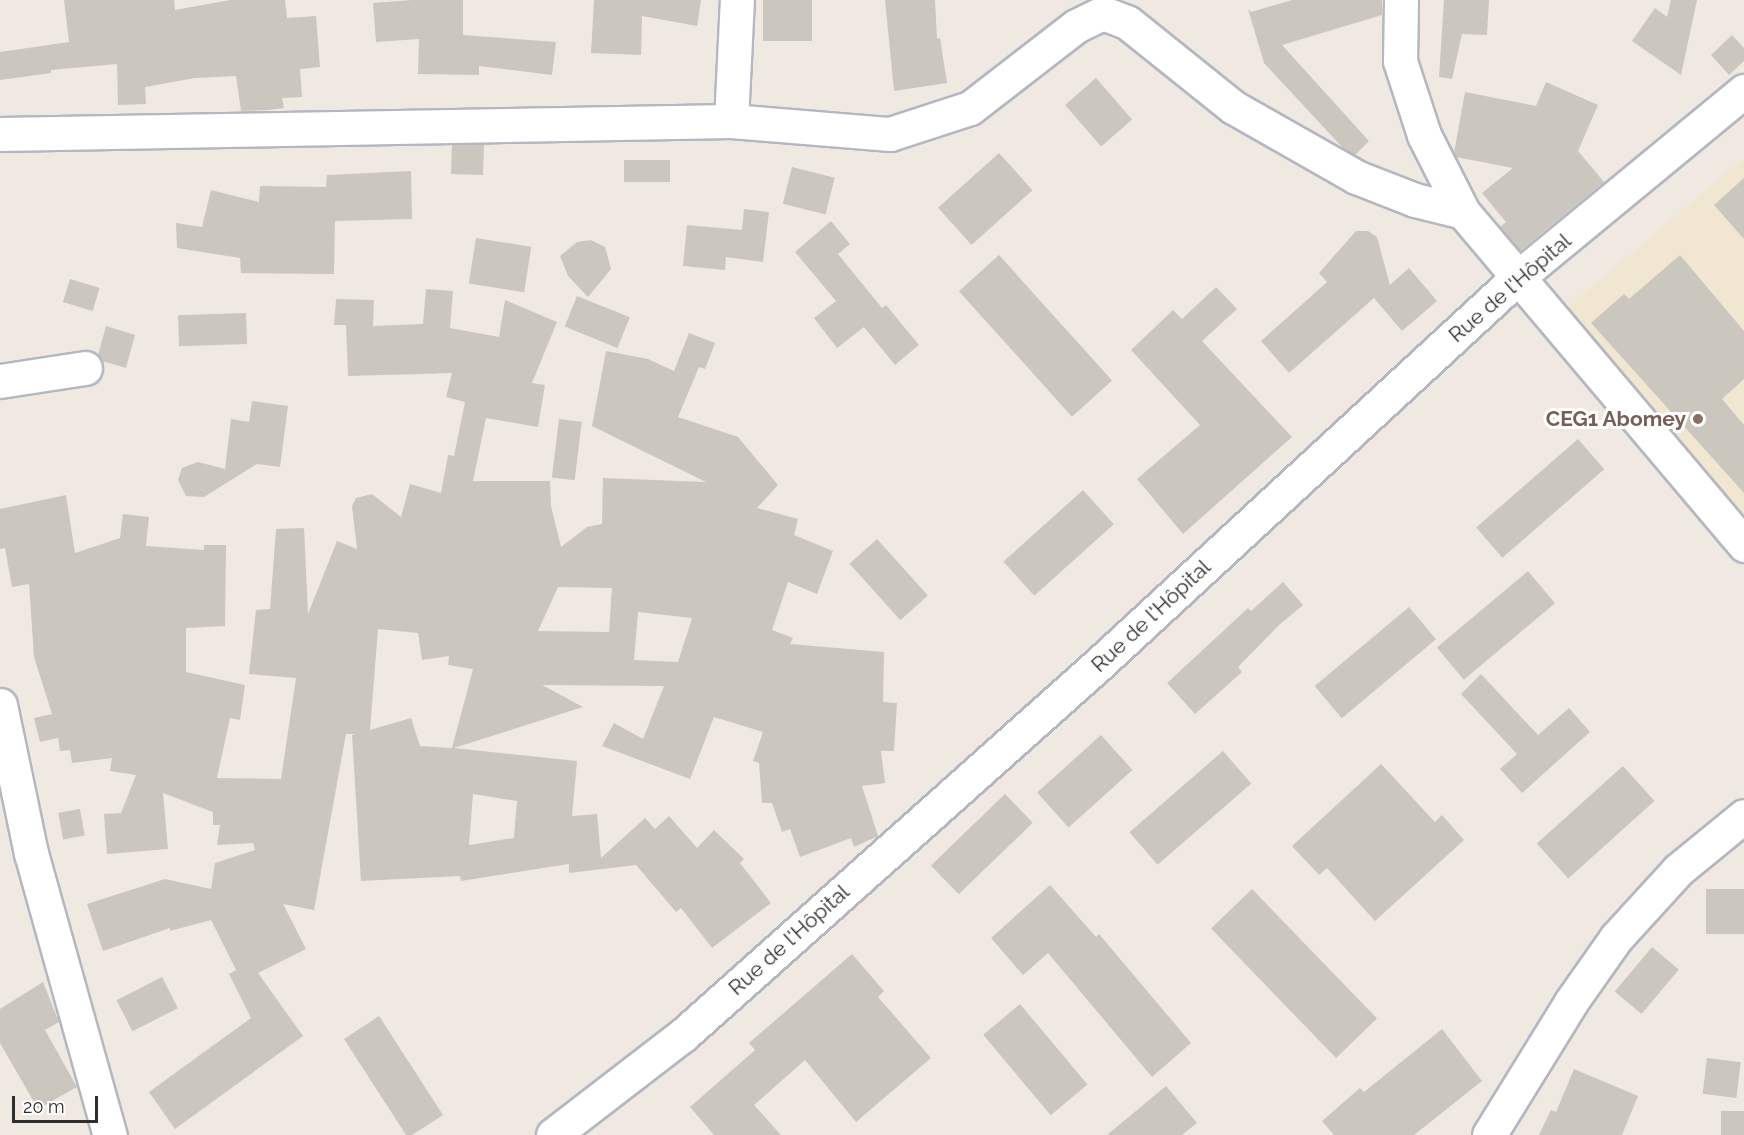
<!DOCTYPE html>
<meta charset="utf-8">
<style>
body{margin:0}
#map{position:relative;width:1744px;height:1135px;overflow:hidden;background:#efe9e1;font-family:Raleway,sans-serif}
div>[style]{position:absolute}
.education>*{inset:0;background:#f0e6d1}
.building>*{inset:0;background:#cbc7bf;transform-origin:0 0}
.roads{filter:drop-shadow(2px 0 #b4b7c1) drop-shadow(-2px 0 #b4b7c1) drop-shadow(0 2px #b4b7c1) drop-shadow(0 -2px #b4b7c1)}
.street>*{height:33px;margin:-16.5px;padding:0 16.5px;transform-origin:16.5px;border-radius:16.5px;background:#fff}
.secondary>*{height:33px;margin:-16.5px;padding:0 16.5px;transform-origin:16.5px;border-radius:16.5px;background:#fff}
.dots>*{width:16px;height:16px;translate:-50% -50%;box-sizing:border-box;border:3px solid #fff;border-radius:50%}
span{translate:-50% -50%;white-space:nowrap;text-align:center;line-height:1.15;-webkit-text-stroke:6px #fff;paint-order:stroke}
.street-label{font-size:21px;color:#2e2e2e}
.education-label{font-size:21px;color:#785e54;font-weight:700}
.right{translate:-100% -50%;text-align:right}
.scale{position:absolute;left:12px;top:1096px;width:86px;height:27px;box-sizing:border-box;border:3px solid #2e2e2e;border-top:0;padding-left:8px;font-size:18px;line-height:21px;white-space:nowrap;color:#2e2e2e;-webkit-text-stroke:4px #fff;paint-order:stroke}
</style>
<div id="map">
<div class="education">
<i style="clip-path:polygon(1744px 158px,1744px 525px,1561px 313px)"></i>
</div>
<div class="building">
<i style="clip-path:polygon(64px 0,174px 0,175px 10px,230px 0,285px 0,287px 18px,316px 16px,320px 67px,300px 69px,302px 97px,282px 98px,284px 108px,268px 110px,241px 111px,236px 76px,195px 78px,145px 87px,146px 104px,118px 105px,117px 64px,51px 70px,51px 73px,0 80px,0 52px,69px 42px)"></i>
<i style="clip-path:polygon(412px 0,463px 0,463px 35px,556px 42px,552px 75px,479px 66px,479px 75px,418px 74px,419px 39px,376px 42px,373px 3px)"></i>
<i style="clip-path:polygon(594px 0,701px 0,697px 26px,642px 16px,641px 55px,591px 53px)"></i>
<i style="left:763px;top:0;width:49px;height:41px"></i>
<i style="clip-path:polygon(885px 0,935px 0,937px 39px,940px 38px,947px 83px,894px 91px)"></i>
<i style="clip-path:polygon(1292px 0,1382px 0,1382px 15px,1282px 45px,1369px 141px,1355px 155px,1343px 148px,1264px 63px,1248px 9px,1251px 12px)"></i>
<i style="clip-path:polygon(1444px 0,1489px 0,1487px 35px,1462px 34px,1452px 79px,1439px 77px)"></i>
<i style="clip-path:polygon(1671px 0,1697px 0,1681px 75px,1632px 41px,1655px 8px,1667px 17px)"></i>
<i style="clip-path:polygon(1732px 35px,1744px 48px,1744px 61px,1729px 75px,1711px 55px)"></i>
<i style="left:1096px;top:78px;width:55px;height:41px;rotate:49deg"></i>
<i style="clip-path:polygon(1546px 82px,1598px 105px,1578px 151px,1604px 182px,1520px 251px,1500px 227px,1506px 222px,1482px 193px,1513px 168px,1456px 157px,1454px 153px,1465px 92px,1536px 106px)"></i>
<i style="clip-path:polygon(468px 144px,484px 145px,483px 175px,451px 174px,452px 145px)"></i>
<i style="left:999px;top:153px;width:50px;height:82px;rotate:48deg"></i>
<i style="left:670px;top:160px;width:22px;height:46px;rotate:90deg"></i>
<i style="left:792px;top:167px;width:44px;height:38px;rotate:14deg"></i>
<i style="clip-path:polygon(411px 171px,412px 219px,335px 221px,334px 274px,241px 273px,240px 258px,177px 248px,176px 223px,202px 227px,211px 190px,259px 202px,260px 186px,326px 187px,327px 175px)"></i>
<i style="clip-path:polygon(1744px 178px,1744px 239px,1714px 205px)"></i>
<i style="clip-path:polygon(744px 209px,769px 212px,763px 262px,726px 257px,725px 270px,683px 266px,687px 225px,742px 230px)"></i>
<i style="clip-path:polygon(831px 221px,850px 244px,838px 254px,882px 308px,886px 305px,919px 345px,895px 365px,864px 327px,837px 348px,814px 318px,836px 301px,795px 252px)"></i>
<i style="clip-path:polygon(1356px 231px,1368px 231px,1377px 237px,1390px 285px,1409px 268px,1437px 301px,1402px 331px,1374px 298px,1289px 373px,1261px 341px,1327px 282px,1319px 273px)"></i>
<i style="left:476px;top:238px;width:56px;height:46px;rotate:9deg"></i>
<i style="clip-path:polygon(591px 240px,605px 247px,611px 269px,588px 297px,568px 276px,560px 256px,577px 242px)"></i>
<i style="left:999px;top:255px;width:169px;height:54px;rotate:48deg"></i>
<i style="clip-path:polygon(1680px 255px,1744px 331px,1744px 379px,1722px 399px,1744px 425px,1744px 493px,1591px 323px,1624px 294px,1629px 299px)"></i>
<i style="left:70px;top:279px;width:31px;height:24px;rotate:17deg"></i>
<i style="clip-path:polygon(1216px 287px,1237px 309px,1202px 341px,1292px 437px,1183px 534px,1137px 479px,1200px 425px,1131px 350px,1173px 310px,1182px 319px)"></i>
<i style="clip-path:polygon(evenodd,426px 289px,453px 291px,450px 328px,499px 337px,505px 300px,557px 322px,532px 383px,545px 385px,538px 427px,486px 418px,473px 481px,550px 481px,551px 506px,561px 547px,587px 527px,602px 524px,603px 478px,706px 482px,592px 426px,606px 351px,648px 359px,674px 371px,689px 333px,715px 343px,705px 369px,699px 367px,678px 417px,738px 437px,778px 485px,757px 508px,798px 519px,794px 535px,833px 551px,817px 594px,788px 582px,772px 630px,793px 638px,790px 644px,884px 652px,883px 702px,897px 703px,894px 751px,881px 751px,885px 783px,862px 786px,878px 836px,854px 847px,851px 838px,800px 857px,790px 829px,782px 832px,772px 803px,762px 803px,759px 763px,753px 761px,763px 732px,714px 717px,690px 779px,602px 746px,614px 723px,643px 739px,664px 686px,542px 685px,583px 707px,454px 748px,577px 761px,572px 816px,597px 814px,601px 858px,645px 818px,655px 829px,669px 816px,697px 848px,714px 830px,744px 859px,740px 863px,771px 903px,712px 948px,681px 908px,676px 912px,636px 865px,569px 873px,569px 864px,461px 881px,460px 876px,361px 881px,352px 735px,356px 734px,346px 734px,314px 910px,283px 904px,306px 949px,258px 973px,303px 1036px,175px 1129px,149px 1092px,251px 1018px,229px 974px,236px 970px,211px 920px,170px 931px,170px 928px,103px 951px,87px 904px,165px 879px,211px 889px,215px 863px,255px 850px,253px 843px,217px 845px,220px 825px,213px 825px,213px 812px,163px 793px,168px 849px,107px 854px,104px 814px,121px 813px,136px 775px,110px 771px,112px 758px,72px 763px,70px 750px,60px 751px,58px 738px,40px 742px,34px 718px,52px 714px,34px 657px,29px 584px,12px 587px,5px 548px,0 549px,0 509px,66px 495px,75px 553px,120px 538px,123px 514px,149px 517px,146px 546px,204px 550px,204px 545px,226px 545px,225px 626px,186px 628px,186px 672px,245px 685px,240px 720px,230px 718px,217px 778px,281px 779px,296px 678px,249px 674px,256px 610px,270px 609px,276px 529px,304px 528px,308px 614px,337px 541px,357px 549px,352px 506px,356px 498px,372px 494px,401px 517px,410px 484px,441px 493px,448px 455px,454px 456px,465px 402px,446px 397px,452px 373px,348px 376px,346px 325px,334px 325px,336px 299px,374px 300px,373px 326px,423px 324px,426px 289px,558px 587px,612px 588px,609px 632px,538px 631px,558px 587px,426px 289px,638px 612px,692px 618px,678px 662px,634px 660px,638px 612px,426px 289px,378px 629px,418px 633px,422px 660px,449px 656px,448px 665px,473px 669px,452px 748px,420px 746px,411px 718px,370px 730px,378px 629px,426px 289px,473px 794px,517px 801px,514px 838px,469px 845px,473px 794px)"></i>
<i style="left:577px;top:296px;width:57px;height:33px;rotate:22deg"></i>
<i style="left:246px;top:313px;width:31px;height:68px;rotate:88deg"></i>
<i style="clip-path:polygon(106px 326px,135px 335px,126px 368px,102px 361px,98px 355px)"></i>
<i style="clip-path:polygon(252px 401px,288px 406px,280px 467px,257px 464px,204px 497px,186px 496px,178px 480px,182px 468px,198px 462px,225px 469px,231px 419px,249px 422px)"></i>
<i style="left:559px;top:419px;width:23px;height:59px;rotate:7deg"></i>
<i style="left:1578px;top:439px;width:40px;height:135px;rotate:49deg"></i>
<i style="left:1083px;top:490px;width:46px;height:107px;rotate:48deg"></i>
<i style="left:877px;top:539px;width:76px;height:37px;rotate:48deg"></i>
<i style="left:1528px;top:571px;width:42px;height:119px;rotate:50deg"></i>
<i style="clip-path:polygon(1283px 582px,1303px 605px,1278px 626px,1238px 667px,1242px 672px,1195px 714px,1167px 683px,1248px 608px,1251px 611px)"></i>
<i style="left:1409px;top:607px;width:42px;height:123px;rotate:50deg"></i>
<i style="clip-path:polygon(1481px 674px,1538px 735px,1569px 708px,1590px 732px,1522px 793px,1500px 769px,1517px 754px,1461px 694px)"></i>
<i style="left:1101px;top:735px;width:47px;height:86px;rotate:48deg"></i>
<i style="left:1223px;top:751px;width:43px;height:124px;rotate:49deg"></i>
<i style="clip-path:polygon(1381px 764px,1435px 822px,1442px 815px,1464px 840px,1375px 921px,1327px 868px,1319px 875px,1292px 846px)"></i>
<i style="left:1623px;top:766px;width:47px;height:116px;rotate:48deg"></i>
<i style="left:1005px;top:794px;width:40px;height:103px;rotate:46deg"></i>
<i style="left:80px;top:809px;width:27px;height:22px;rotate:80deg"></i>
<i style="clip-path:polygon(1050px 885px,1096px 937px,1099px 934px,1191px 1043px,1152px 1077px,1048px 953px,1023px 975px,991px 938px)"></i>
<i style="left:1252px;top:889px;width:180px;height:57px;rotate:46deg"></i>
<i style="left:1744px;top:889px;width:45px;height:38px;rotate:90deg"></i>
<i style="left:1652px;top:947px;width:35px;height:58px;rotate:40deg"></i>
<i style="clip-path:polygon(852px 954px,884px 991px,878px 997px,931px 1058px,856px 1122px,805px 1060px,754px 1105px,781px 1135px,714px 1135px,690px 1107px,755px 1050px,749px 1043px)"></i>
<i style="left:162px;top:977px;width:35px;height:51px;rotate:63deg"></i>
<i style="clip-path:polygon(43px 982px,59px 1022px,45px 1030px,77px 1087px,38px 1109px,0 1043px,0 1009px)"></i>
<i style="left:1020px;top:1004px;width:105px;height:48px;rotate:50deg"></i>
<i style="clip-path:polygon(379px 1016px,443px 1115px,412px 1135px,406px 1135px,344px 1039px)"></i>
<i style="clip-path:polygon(1442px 1029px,1482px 1081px,1414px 1135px,1334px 1135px,1322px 1121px,1360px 1088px,1364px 1092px)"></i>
<i style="left:1707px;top:1058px;width:34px;height:36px;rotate:7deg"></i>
<i style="clip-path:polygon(1574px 1069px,1638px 1096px,1622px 1135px,1539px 1135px,1551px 1110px,1556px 1112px)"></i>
<i style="clip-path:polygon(1166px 1086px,1197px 1123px,1182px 1135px,1107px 1135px)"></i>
<i style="left:1721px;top:1111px;width:23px;height:24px"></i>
</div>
<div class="roads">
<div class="street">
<i style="left:1401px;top:0;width:61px;rotate:90.9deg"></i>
<i style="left:1400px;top:61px;width:78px;rotate:72deg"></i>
<i style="left:1424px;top:135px;width:86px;rotate:63.1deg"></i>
<i style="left:1463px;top:212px;width:436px;rotate:49.8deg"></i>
<i style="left:731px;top:121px;width:121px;rotate:-87.2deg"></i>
<i style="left:0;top:134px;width:731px;rotate:-1.02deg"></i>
<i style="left:731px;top:121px;width:160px;rotate:4.7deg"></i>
<i style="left:890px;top:134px;width:84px;rotate:-18deg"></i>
<i style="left:970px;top:108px;width:134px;rotate:-37.7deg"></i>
<i style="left:1076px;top:26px;width:30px;rotate:-26deg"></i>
<i style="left:1103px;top:13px;width:26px;rotate:21deg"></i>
<i style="left:1127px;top:22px;width:136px;rotate:38.7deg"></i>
<i style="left:1233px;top:107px;width:142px;rotate:29.6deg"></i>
<i style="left:1356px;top:177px;width:63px;rotate:21.3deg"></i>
<i style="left:1415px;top:200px;width:49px;rotate:14deg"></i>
<i style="left:0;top:381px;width:86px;rotate:-8.7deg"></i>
<i style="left:0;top:705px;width:151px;rotate:78.2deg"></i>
<i style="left:31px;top:853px;width:293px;rotate:74.4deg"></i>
<i style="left:1489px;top:1135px;width:156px;rotate:-58.3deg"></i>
<i style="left:1571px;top:1002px;width:78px;rotate:-54.9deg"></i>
<i style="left:1616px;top:938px;width:92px;rotate:-47.6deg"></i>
<i style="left:1678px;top:870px;width:85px;rotate:-39.3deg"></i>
</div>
<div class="secondary">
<i style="left:553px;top:1135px;width:164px;rotate:-37.6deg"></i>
<i style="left:683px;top:1035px;width:560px;rotate:-41.74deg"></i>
<i style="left:1101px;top:662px;width:566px;rotate:-42.71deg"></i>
<i style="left:1517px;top:278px;width:294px;rotate:-39.5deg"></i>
</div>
</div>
<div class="dots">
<i style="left:1698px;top:419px;background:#8d6e63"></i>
</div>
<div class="street-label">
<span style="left:1510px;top:288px;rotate:-41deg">Rue de l'Hôpital</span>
<span style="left:1151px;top:616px;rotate:-43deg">Rue de l'Hôpital</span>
<span style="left:789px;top:940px;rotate:-42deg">Rue de l'Hôpital</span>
</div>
<div class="education-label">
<span class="right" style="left:1686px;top:419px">CEG1 Abomey</span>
</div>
<div class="scale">20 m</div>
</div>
